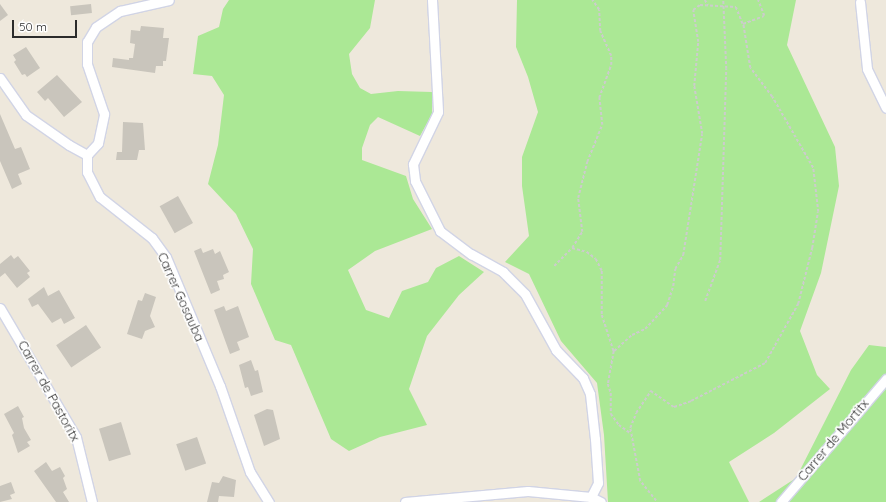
<!DOCTYPE html>
<style>
body{margin:0}
#map{position:relative;width:886px;height:502px;overflow:hidden;background:#eee8dc;font-family:Quicksand,sans-serif}
div>[style]{position:absolute}
.green>*{inset:0;background:#abe895}
.building>*{inset:0;background:#c9c5bc;transform-origin:0 0}
.path>*{height:1.5px;margin-top:-0.75px;transform-origin:0;background:repeating-linear-gradient(90deg,#ccc 0 3px,transparent 0 5px)}
.roads{filter:drop-shadow(1px 0 #d1d4e5) drop-shadow(-1px 0 #d1d4e5) drop-shadow(0 1px #d1d4e5) drop-shadow(0 -1px #d1d4e5)}
.minor>*{height:9px;margin:-4.5px;padding:0 4.5px;transform-origin:4.5px;border-radius:4.5px;background:#fff}
span{translate:-50% -50%;white-space:nowrap;text-align:center;line-height:1.15;-webkit-text-stroke:3.5px #fff;paint-order:stroke}
.street-label{font-size:13px;color:#2b2b2b}
.scale{position:absolute;left:12px;top:20px;width:65px;height:18px;box-sizing:border-box;border:2px solid #2b2b2b;border-top:0;padding-left:5px;font-size:12px;line-height:14px;white-space:nowrap;color:#2b2b2b;-webkit-text-stroke:3px #fff;paint-order:stroke}
</style>
<div id="map">
<div class="green">
<i style="clip-path:polygon(229px 0,375px 0,370px 28px,349px 54px,352px 74px,360px 88px,371px 94px,398px 91px,432px 92px,432px 114px,420px 136px,378px 117px,370px 125px,362px 148px,362px 160px,406px 176px,413px 199px,432px 229px,375px 251px,348px 270px,366px 310px,389px 318px,402px 291px,428px 282px,436px 268px,459px 256px,484px 272px,459px 295px,427px 336px,409px 389px,427px 425px,380px 437px,349px 451px,331px 439px,291px 345px,275px 340px,251px 284px,253px 249px,236px 214px,208px 184px,218px 145px,224px 95px,212px 76px,193px 74px,198px 36px,219px 27px,223px 9px)"></i>
<i style="clip-path:polygon(517px 0,796px 0,787px 45px,835px 147px,839px 186px,821px 273px,800px 331px,817px 375px,830px 389px,774px 433px,729px 462px,749px 502px,608px 502px,604px 435px,597px 383px,561px 341px,529px 274px,505px 262px,529px 236px,522px 186px,522px 157px,538px 112px,528px 77px,516px 47px)"></i>
<i style="clip-path:polygon(869px 345px,886px 347px,886px 502px,759px 502px,796px 478px,851px 370px)"></i>
</div>
<div class="building">
<i style="clip-path:polygon(0 4px,8px 15px,0 21px)"></i>
<i style="left:91px;top:4px;width:9px;height:21px;rotate:84deg"></i>
<i style="clip-path:polygon(141px 26px,164px 28px,163px 38px,169px 38px,166px 61px,163px 61px,163px 66px,156px 66px,155px 73px,112px 67px,113px 58px,129px 60px,129px 58px,133px 58px,135px 44px,130px 43px,131px 30px,140px 31px)"></i>
<i style="clip-path:polygon(26px 47px,40px 68px,27px 77px,25px 74px,22px 75px,14px 62px,16px 60px,13px 55px)"></i>
<i style="clip-path:polygon(57px 75px,82px 102px,64px 117px,48px 98px,45px 101px,37px 92px)"></i>
<i style="clip-path:polygon(0 114px,15px 149px,21px 147px,30px 169px,18px 174px,22px 184px,12px 189px,0 161px)"></i>
<i style="clip-path:polygon(123px 122px,143px 123px,145px 150px,139px 150px,137px 160px,116px 160px,117px 152px,122px 152px)"></i>
<i style="left:178px;top:196px;width:31px;height:21px;rotate:61deg"></i>
<i style="clip-path:polygon(201px 248px,203px 253px,213px 249px,215px 254px,220px 251px,229px 272px,223px 275px,224px 279px,217px 281px,220px 290px,211px 294px,194px 251px)"></i>
<i style="clip-path:polygon(11px 255px,14px 259px,18px 256px,30px 271px,27px 273px,30px 277px,17px 288px,5px 273px,0 277px,0 264px)"></i>
<i style="clip-path:polygon(44px 287px,48px 296px,59px 290px,75px 318px,64px 324px,61px 318px,52px 323px,38px 304px,32px 307px,28px 299px)"></i>
<i style="clip-path:polygon(145px 293px,156px 297px,150px 316px,155px 327px,145px 331px,142px 339px,127px 334px,138px 300px,142px 301px)"></i>
<i style="clip-path:polygon(224px 306px,226px 311px,238px 306px,249px 337px,237px 342px,240px 350px,230px 354px,214px 310px)"></i>
<i style="left:86px;top:325px;width:27px;height:36px;rotate:56deg"></i>
<i style="clip-path:polygon(251px 360px,255px 371px,258px 370px,263px 392px,251px 396px,248px 387px,245px 388px,239px 365px)"></i>
<i style="clip-path:polygon(18px 406px,24px 417px,22px 418px,24px 428px,31px 440px,27px 442px,30px 446px,18px 453px,12px 435px,14px 433px,4px 414px)"></i>
<i style="clip-path:polygon(267px 409px,273px 410px,280px 439px,264px 446px,254px 415px)"></i>
<i style="left:121px;top:422px;width:34px;height:23px;rotate:73deg"></i>
<i style="left:197px;top:437px;width:28px;height:22px;rotate:71deg"></i>
<i style="clip-path:polygon(46px 462px,52px 471px,60px 467px,65px 476px,63px 478px,67px 489px,63px 492px,69px 502px,56px 502px,34px 471px)"></i>
<i style="clip-path:polygon(223px 476px,236px 480px,234px 497px,219px 496px,218px 502px,207px 502px,212px 482px,219px 483px)"></i>
<i style="clip-path:polygon(11px 482px,15px 493px,10px 495px,12px 499px,0 502px,0 486px)"></i>
</div>
<div class="path">
<i style="left:705px;top:0;width:6px;rotate:59deg"></i>
<i style="left:572px;top:248px;width:16px;rotate:15deg"></i>
<i style="left:587px;top:252px;width:11px;rotate:38deg"></i>
<i style="left:596px;top:259px;width:13px;rotate:63deg"></i>
<i style="left:602px;top:271px;width:44px;rotate:90deg"></i>
<i style="left:602px;top:315px;width:38px;rotate:72deg"></i>
<i style="left:614px;top:351px;width:34px;rotate:100deg"></i>
<i style="left:608px;top:384px;width:9px;rotate:72deg"></i>
<i style="left:611px;top:393px;width:21px;rotate:90deg"></i>
<i style="left:611px;top:414px;width:14px;rotate:54deg"></i>
<i style="left:619px;top:425px;width:14px;rotate:36deg"></i>
<i style="left:554px;top:266px;width:25px;rotate:-45deg"></i>
<i style="left:572px;top:248px;width:19px;rotate:-58deg"></i>
<i style="left:582px;top:232px;width:34px;rotate:-97deg"></i>
<i style="left:578px;top:198px;width:37px;rotate:-76deg"></i>
<i style="left:587px;top:162px;width:40px;rotate:-68deg"></i>
<i style="left:602px;top:125px;width:27px;rotate:-96deg"></i>
<i style="left:599px;top:98px;width:35px;rotate:-70deg"></i>
<i style="left:611px;top:65px;width:9px;rotate:-90deg"></i>
<i style="left:611px;top:56px;width:27px;rotate:-114deg"></i>
<i style="left:600px;top:31px;width:21px;rotate:-93deg"></i>
<i style="left:599px;top:10px;width:12px;rotate:-125deg"></i>
<i style="left:705px;top:301px;width:44px;rotate:-69.9deg"></i>
<i style="left:720px;top:260px;width:191px;rotate:-88.2deg"></i>
<i style="left:726px;top:69px;width:69px;rotate:-92.5deg"></i>
<i style="left:614px;top:351px;width:24px;rotate:-42deg"></i>
<i style="left:632px;top:335px;width:14px;rotate:-25deg"></i>
<i style="left:645px;top:329px;width:33px;rotate:-47deg"></i>
<i style="left:667px;top:305px;width:20px;rotate:-72deg"></i>
<i style="left:673px;top:286px;width:17px;rotate:-83deg"></i>
<i style="left:675px;top:269px;width:16px;rotate:-60deg"></i>
<i style="left:683px;top:255px;width:122px;rotate:-81.1deg"></i>
<i style="left:702px;top:134px;width:49px;rotate:-99.5deg"></i>
<i style="left:694px;top:86px;width:44px;rotate:-84.8deg"></i>
<i style="left:698px;top:42px;width:32px;rotate:-99deg"></i>
<i style="left:693px;top:10px;width:9px;rotate:-36deg"></i>
<i style="left:700px;top:5px;width:36px;rotate:3deg"></i>
<i style="left:736px;top:7px;width:18px;rotate:68deg"></i>
<i style="left:656px;top:501px;width:26px;rotate:-129deg"></i>
<i style="left:640px;top:481px;width:54px;rotate:-100.7deg"></i>
<i style="left:630px;top:428px;width:16px;rotate:-68deg"></i>
<i style="left:636px;top:413px;width:27px;rotate:-56deg"></i>
<i style="left:651px;top:391px;width:28px;rotate:35deg"></i>
<i style="left:674px;top:407px;width:18px;rotate:-19deg"></i>
<i style="left:691px;top:401px;width:83px;rotate:-27.2deg"></i>
<i style="left:765px;top:363px;width:68px;rotate:-60.8deg"></i>
<i style="left:798px;top:304px;width:58px;rotate:-76deg"></i>
<i style="left:812px;top:248px;width:36px;rotate:-81deg"></i>
<i style="left:818px;top:212px;width:44px;rotate:-96.5deg"></i>
<i style="left:813px;top:168px;width:82px;rotate:-120deg"></i>
<i style="left:772px;top:97px;width:36px;rotate:-127deg"></i>
<i style="left:750px;top:68px;width:45px;rotate:-99deg"></i>
<i style="left:743px;top:24px;width:22px;rotate:-21deg"></i>
<i style="left:764px;top:16px;width:17px;rotate:-111deg"></i>
</div>
<div class="roads">
<div class="minor">
<i style="left:432px;top:0;width:112px;rotate:86.9deg"></i>
<i style="left:438px;top:112px;width:58px;rotate:115.7deg"></i>
<i style="left:413px;top:164px;width:17px;rotate:83deg"></i>
<i style="left:415px;top:181px;width:56px;rotate:63.4deg"></i>
<i style="left:440px;top:231px;width:39px;rotate:37deg"></i>
<i style="left:471px;top:254px;width:37px;rotate:29deg"></i>
<i style="left:503px;top:272px;width:31px;rotate:45deg"></i>
<i style="left:525px;top:294px;width:64px;rotate:61deg"></i>
<i style="left:556px;top:350px;width:39px;rotate:46deg"></i>
<i style="left:583px;top:378px;width:17px;rotate:66deg"></i>
<i style="left:590px;top:394px;width:45px;rotate:83.7deg"></i>
<i style="left:595px;top:439px;width:44px;rotate:86.1deg"></i>
<i style="left:598px;top:483px;width:16px;rotate:117deg"></i>
<i style="left:860px;top:2px;width:67px;rotate:84deg"></i>
<i style="left:867px;top:69px;width:43px;rotate:64deg"></i>
<i style="left:0;top:78px;width:45px;rotate:54.9deg"></i>
<i style="left:26px;top:115px;width:52px;rotate:34.9deg"></i>
<i style="left:69px;top:145px;width:21px;rotate:29deg"></i>
<i style="left:87px;top:155px;width:17px;rotate:90deg"></i>
<i style="left:87px;top:172px;width:28px;rotate:63deg"></i>
<i style="left:100px;top:197px;width:66px;rotate:38.3deg"></i>
<i style="left:152px;top:238px;width:24px;rotate:54deg"></i>
<i style="left:166px;top:257px;width:140px;rotate:67.3deg"></i>
<i style="left:220px;top:386px;width:91px;rotate:70.8deg"></i>
<i style="left:250px;top:472px;width:36px;rotate:58deg"></i>
<i style="left:87px;top:155px;width:16px;rotate:-47deg"></i>
<i style="left:98px;top:143px;width:30px;rotate:-78deg"></i>
<i style="left:104px;top:114px;width:53px;rotate:-108.8deg"></i>
<i style="left:87px;top:64px;width:22px;rotate:-90deg"></i>
<i style="left:87px;top:42px;width:17px;rotate:-59deg"></i>
<i style="left:96px;top:27px;width:29px;rotate:-34deg"></i>
<i style="left:120px;top:11px;width:50px;rotate:-12.7deg"></i>
<i style="left:0;top:308px;width:150px;rotate:59.5deg"></i>
<i style="left:76px;top:437px;width:67px;rotate:76.2deg"></i>
<i style="left:405px;top:502px;width:123px;rotate:-5.1deg"></i>
<i style="left:528px;top:491px;width:63px;rotate:5.4deg"></i>
<i style="left:591px;top:497px;width:11px;rotate:27deg"></i>
<i style="left:781px;top:502px;width:162px;rotate:-49.5deg"></i>
</div>
</div>
<div class="street-label">
<span style="left:181px;top:297px;rotate:66deg">Carrer Gosauba</span>
<span style="left:49px;top:391px;rotate:61deg">Carrer de Pastoritx</span>
<span style="left:833px;top:440px;rotate:-50deg">Carrer de Mortitx</span>
</div>
<div class="scale">50 m</div>
</div>
